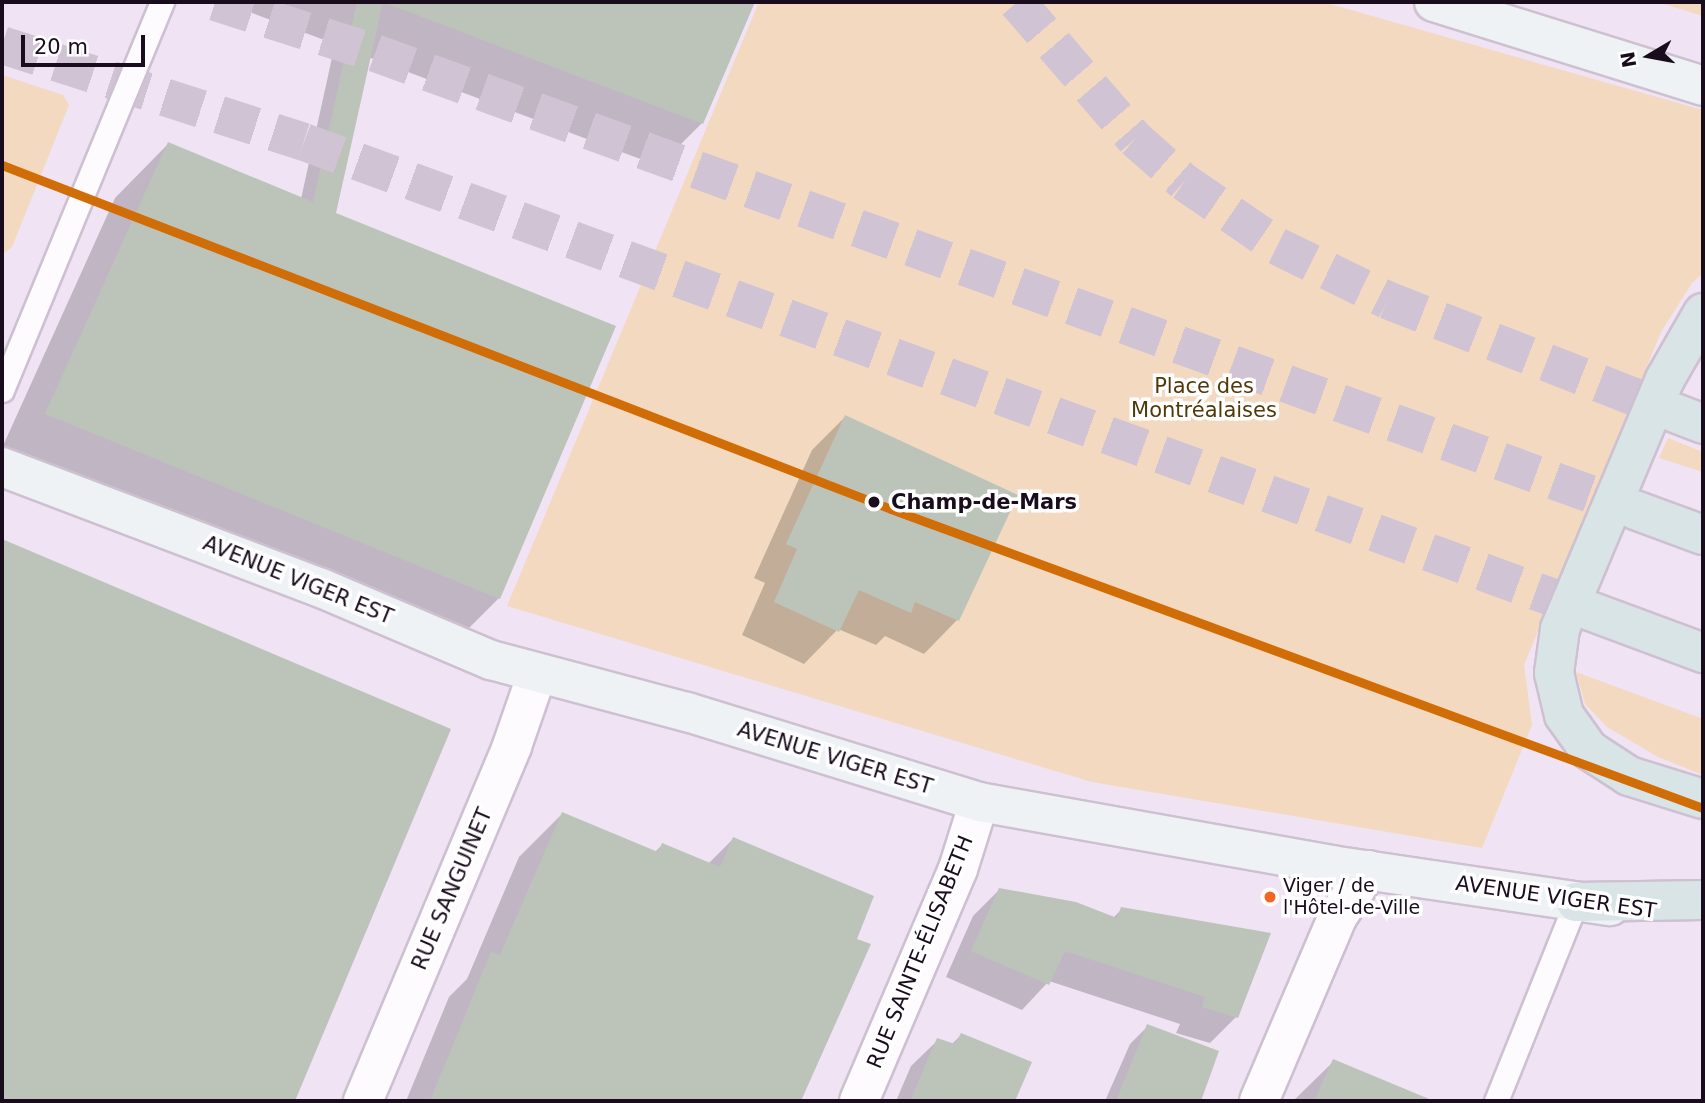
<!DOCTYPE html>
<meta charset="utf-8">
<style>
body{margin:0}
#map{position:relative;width:1705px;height:1103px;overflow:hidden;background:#f0e3f4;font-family:"DejaVu Sans",sans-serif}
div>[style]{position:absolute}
.green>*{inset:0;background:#f3d9c0}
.shadow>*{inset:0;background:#0003}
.building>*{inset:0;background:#bcc4ba}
.trunk-tunnel>*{height:38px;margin-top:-19px;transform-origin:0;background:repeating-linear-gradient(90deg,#d0c3d4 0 38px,transparent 0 57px)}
.roads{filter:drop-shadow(2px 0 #cdc0d1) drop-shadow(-2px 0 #cdc0d1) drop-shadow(0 2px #cdc0d1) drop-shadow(0 -2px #cdc0d1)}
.service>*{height:23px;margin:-11.5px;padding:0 11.5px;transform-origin:11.5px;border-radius:11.5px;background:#fdfbfd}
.minor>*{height:38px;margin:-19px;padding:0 19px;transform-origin:19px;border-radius:19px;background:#fdfbfd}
.secondary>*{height:38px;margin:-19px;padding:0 19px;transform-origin:19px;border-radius:19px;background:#eff2f5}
.trunk>*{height:38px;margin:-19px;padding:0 19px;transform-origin:19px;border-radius:19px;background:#d8e4e6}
.metro-1>*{height:9px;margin:-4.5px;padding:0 4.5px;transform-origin:4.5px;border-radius:4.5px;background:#d06d07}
.dots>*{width:19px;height:19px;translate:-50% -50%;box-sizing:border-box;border:4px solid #fff;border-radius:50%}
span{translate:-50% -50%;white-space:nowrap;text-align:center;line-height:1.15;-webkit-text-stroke:7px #fff;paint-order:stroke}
.bus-label{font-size:19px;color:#190c1d}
.left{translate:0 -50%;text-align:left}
.park-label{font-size:21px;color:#523808}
.stop-label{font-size:21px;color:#190c1d;font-weight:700}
.street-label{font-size:21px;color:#190c1d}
.frame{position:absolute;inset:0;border:4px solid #190c1d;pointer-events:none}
.north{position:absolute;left:1614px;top:21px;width:70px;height:70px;-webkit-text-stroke:5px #fff;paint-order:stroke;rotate:260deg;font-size:19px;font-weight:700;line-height:28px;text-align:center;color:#190c1d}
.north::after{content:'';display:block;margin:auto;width:24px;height:32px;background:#190c1d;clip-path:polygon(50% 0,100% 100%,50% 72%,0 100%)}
.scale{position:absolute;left:21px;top:35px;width:124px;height:32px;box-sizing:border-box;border:4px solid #190c1d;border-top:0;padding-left:9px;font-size:21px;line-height:24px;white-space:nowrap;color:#190c1d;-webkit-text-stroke:5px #fff;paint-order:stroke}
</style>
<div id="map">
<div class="green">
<i style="clip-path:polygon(759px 2px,1323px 2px,1703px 110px,1703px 273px,1692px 283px,1661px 332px,1524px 665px,1532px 725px,1482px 848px,1092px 782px,507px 606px)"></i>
<i style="clip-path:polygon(1657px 2px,1703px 2px,1703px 16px)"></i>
<i style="clip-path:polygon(2px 75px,63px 95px,69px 105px,12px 247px,2px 255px)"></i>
<i style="clip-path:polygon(1668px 438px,1703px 452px,1703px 472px,1659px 458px)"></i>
<i style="clip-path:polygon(1576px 672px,1703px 719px,1703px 775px,1658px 757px,1607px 727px,1585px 704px)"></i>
</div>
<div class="shadow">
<i style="clip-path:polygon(223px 2px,753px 2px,702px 123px,659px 166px,368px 57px,333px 210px,499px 598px,445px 652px,2px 471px,2px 448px,115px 198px,168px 144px,301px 199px,335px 44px)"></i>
<i style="clip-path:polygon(845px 417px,1015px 495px,957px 620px,924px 654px,885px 636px,876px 645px,838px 629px,804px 664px,742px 635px,765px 583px,754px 578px,812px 450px)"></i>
<i style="clip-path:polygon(2px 541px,448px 730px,293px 1101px,2px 1101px)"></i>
<i style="clip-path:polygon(562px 814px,654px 853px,662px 845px,708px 864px,733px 839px,854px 940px,869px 945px,799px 1101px,406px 1101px,449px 997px,467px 979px,519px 857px)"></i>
<i style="clip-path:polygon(999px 890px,1113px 918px,1122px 909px,1236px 1017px,1210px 1043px,1176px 1033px,1180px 1024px,1049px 981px,1022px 1010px,946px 977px,973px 916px)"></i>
<i style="clip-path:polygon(1148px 1026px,1217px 1052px,1198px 1101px,1105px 1101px,1130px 1044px)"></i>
<i style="clip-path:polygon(961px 1035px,1030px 1063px,1013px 1101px,896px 1101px,911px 1066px,938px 1040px,951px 1045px)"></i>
<i style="clip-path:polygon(1333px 1062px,1427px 1101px,1293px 1101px)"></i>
</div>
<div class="building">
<i style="clip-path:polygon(357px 2px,755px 2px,703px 124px,383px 2px,336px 213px,616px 326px,500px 599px,45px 414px,168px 142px,313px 202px)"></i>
<i style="clip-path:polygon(845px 415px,1018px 495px,959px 621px,915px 602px,911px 613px,859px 590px,839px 632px,774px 602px,797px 549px,786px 544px)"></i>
<i style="clip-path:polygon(2px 539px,451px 729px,295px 1101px,2px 1101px)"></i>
<i style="clip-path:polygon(562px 812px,658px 852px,662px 843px,720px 867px,733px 837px,874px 896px,857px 939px,871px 944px,801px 1101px,430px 1101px,491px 952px,500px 955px)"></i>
<i style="clip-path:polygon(999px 888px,1076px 902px,1117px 918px,1121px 907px,1271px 933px,1238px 1018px,1202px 1007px,1205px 997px,1065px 951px,1049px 985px,971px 951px)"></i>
<i style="clip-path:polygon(1147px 1024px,1219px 1051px,1201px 1101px,1116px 1101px)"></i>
<i style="clip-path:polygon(961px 1033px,1032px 1062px,1015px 1101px,910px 1101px,937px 1038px,955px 1044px)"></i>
<i style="clip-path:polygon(1333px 1059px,1434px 1101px,1314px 1101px)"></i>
</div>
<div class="trunk-tunnel">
<i style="left:215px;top:2px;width:168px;rotate:17.7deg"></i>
<i style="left:375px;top:53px;width:1340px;rotate:19.94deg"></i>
<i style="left:1017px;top:2px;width:181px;rotate:49.3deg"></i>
<i style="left:1135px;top:139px;width:65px;rotate:41.3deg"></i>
<i style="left:1184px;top:182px;width:113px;rotate:34.5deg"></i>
<i style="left:1277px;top:246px;width:123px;rotate:26.1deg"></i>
<i style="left:1387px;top:300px;width:309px;rotate:21.4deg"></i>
<i style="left:2px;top:45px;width:317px;rotate:17.8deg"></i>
<i style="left:304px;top:142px;width:1369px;rotate:20.04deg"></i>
</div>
<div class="roads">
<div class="service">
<i style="left:2px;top:390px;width:420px;rotate:-67.6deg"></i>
<i style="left:1496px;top:1101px;width:214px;rotate:-68.1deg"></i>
</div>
<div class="minor">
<i style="left:363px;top:1101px;width:385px;rotate:-67.2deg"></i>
<i style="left:512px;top:746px;width:76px;rotate:-70.9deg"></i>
<i style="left:859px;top:1101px;width:252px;rotate:-66.9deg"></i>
<i style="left:958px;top:869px;width:70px;rotate:-72.6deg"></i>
<i style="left:1259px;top:1101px;width:201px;rotate:-66.9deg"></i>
<i style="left:1338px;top:916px;width:55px;rotate:-56.9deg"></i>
</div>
<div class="secondary">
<i style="left:1434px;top:2px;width:282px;rotate:17.3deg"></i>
<i style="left:2px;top:467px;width:341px;rotate:20.8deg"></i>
<i style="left:321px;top:588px;width:185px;rotate:23deg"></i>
<i style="left:491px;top:660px;width:203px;rotate:14.9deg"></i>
<i style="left:687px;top:712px;width:306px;rotate:17.1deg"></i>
<i style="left:979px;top:802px;width:358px;rotate:10.1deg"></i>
<i style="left:1331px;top:865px;width:282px;rotate:8.4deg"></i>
</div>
<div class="trunk">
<i style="left:1703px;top:313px;width:76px;rotate:119.9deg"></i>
<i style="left:1665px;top:379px;width:271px;rotate:112.8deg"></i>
<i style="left:1560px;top:629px;width:44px;rotate:97.8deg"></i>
<i style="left:1554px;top:673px;width:43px;rotate:76.6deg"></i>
<i style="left:1564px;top:715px;width:43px;rotate:54.5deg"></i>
<i style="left:1589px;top:750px;width:48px;rotate:33deg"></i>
<i style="left:1629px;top:776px;width:77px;rotate:17.3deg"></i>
<i style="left:1675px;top:413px;width:30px;rotate:21deg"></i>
<i style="left:1635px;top:510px;width:72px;rotate:20.2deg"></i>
<i style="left:1590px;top:611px;width:121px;rotate:20.4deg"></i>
<i style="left:1576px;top:902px;width:127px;rotate:-0.9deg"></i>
</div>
</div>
<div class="metro-1">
<i style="left:2px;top:165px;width:953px;rotate:21.15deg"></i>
<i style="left:891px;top:509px;width:865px;rotate:20.22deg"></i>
</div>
<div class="dots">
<i style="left:874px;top:502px;background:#190c1d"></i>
<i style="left:1270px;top:897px;background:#f26522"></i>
</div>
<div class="bus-label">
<span class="left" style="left:1283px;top:897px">Viger / de<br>l'Hôtel-de-Ville</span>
</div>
<div class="park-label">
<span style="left:1204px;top:398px">Place des<br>Montréalaises</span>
</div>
<div class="stop-label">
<span class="left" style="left:891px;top:502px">Champ-de-Mars</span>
</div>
<div class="street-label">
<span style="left:298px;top:580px;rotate:22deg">AVENUE VIGER EST</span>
<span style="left:835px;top:758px;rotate:17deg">AVENUE VIGER EST</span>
<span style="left:452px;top:889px;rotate:-67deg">RUE SANGUINET</span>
<span style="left:1556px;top:897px;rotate:8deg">AVENUE VIGER EST</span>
<span style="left:920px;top:952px;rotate:-68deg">RUE SAINTE-ÉLISABETH</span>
</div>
<div class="frame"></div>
<div class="north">N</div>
<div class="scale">20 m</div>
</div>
